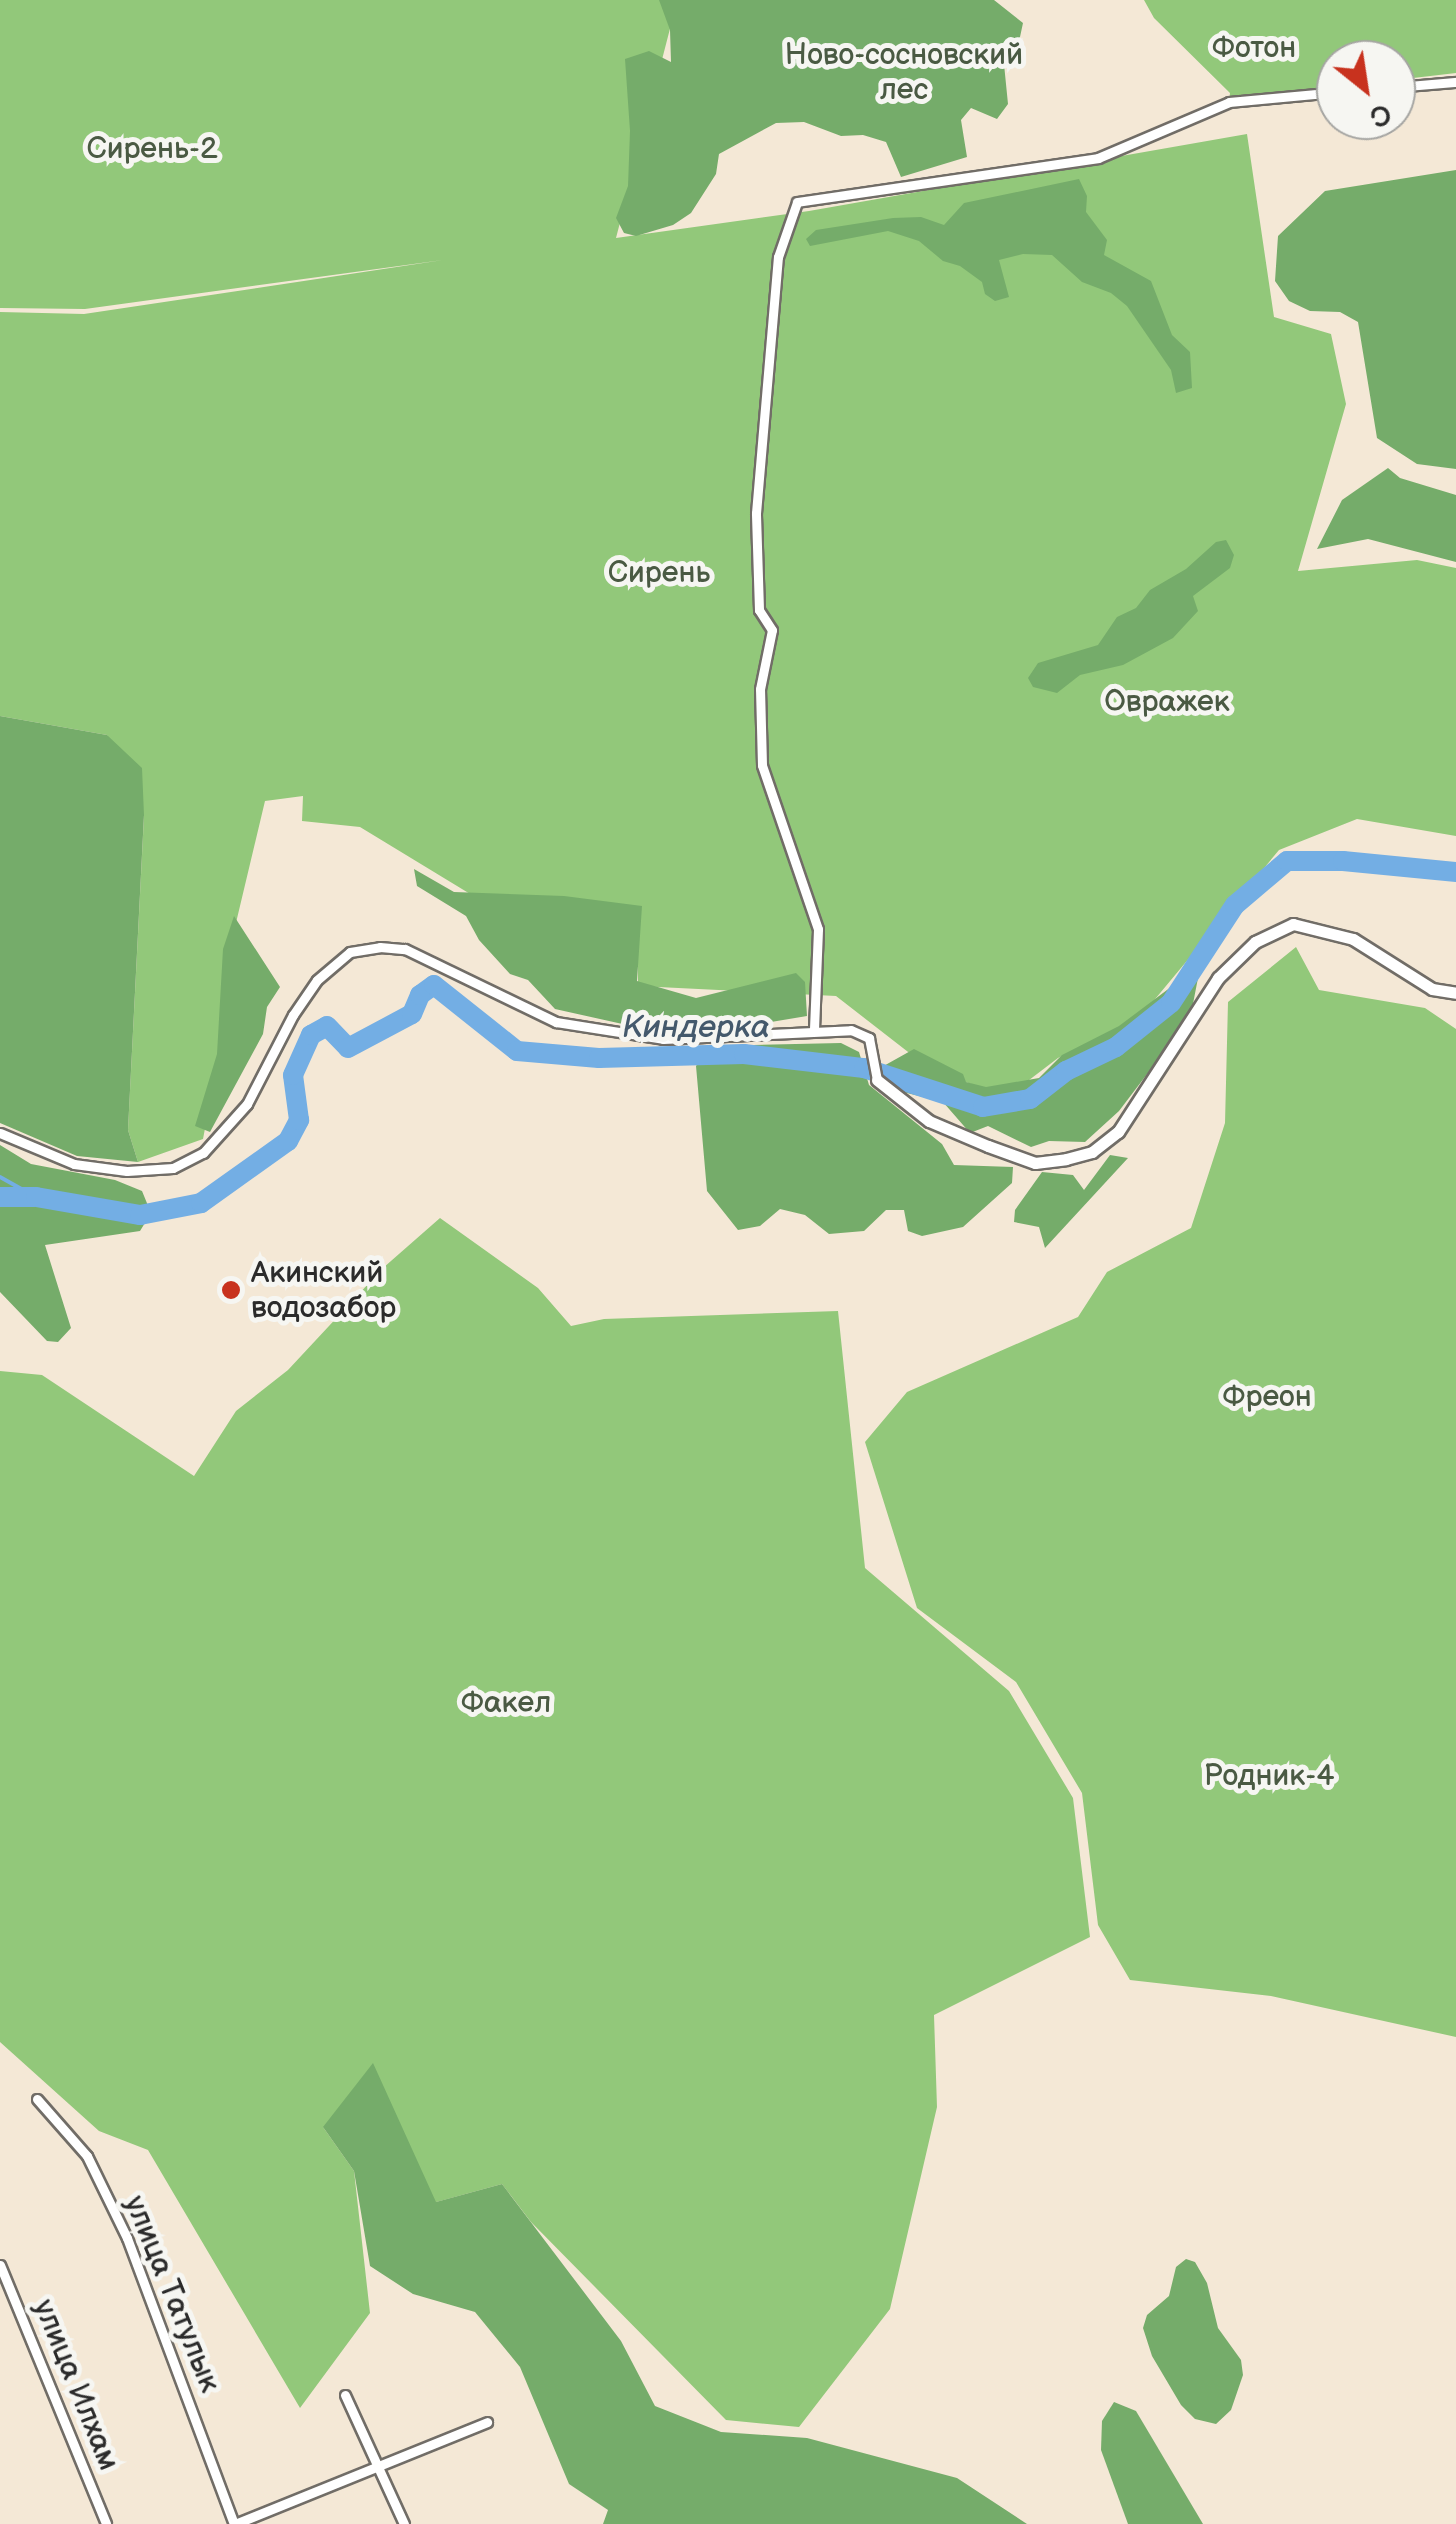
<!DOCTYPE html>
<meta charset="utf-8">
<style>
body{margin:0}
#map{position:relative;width:1456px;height:2524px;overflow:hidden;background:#f4e8d6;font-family:"Balsamiq Sans",sans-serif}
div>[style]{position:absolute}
.green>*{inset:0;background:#92c87a}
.forest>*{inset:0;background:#75ac6a}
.stream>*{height:4px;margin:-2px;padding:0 2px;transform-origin:2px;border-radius:2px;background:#73aee4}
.river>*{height:20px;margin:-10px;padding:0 10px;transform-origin:10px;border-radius:10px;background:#73aee4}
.roads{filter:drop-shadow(2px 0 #716d67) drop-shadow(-2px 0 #716d67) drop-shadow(0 2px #716d67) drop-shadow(0 -2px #716d67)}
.minor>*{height:9px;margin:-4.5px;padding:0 4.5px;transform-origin:4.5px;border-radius:4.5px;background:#fff}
.tertiary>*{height:11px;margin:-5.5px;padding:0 5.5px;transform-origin:5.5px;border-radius:5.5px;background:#fff}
.dots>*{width:28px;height:28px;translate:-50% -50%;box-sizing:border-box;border:5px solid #f6f6f2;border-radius:50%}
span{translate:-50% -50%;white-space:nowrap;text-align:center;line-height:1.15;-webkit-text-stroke:10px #f6f6f2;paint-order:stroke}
.park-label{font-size:30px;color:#4a5a43}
.poi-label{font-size:30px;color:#2b2b2b}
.left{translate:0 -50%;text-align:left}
.street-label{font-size:30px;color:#2b2b2b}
.water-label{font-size:32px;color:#44596c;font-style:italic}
.north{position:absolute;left:1316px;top:40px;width:100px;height:100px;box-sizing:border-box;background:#f6f6f2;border:2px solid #a5a5a2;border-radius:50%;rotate:150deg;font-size:28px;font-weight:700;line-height:40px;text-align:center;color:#2b2b2b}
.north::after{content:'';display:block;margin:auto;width:35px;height:45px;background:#c8321e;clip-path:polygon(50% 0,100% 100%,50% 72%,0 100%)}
</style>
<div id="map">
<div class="green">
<i style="clip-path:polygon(0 0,663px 0,673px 17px,616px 238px,809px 211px,1247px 134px,1274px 317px,1331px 334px,1346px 404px,1298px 571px,1417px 560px,1456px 568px,1456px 836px,1357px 819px,1279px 850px,1141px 1016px,1058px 1058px,1007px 1097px,930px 1069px,836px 996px,638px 986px,638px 912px,485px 903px,360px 827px,302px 821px,303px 796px,265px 801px,225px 969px,221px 1045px,203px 1139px,138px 1162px,128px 1130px,144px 816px,107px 735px,0 716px,0 312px,84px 314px,443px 260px,85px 309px,0 308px)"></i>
<i style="clip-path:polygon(1144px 0,1456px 0,1456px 73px,1396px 80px,1396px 60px,1336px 60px,1336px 88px,1229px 102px,1230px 93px,1154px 18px)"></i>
<i style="clip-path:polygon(1296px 947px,1319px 990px,1425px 1008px,1456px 1029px,1456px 2037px,1271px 1996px,1130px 1980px,1098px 1925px,1082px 1793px,1016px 1682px,917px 1608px,865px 1442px,907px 1392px,1078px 1317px,1107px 1272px,1191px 1228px,1225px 1123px,1228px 1002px)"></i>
<i style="clip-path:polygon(440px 1218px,538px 1288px,571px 1326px,604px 1319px,838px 1311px,865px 1568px,1009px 1691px,1073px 1798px,1090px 1937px,934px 2015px,937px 2107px,890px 2309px,799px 2427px,726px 2420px,531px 2222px,502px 2184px,429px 2204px,323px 2127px,354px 2171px,370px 2313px,300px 2408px,148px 2150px,99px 2131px,0 2042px,0 1371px,42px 1375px,194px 1476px,236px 1411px,288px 1370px,383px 1268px)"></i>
</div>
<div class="forest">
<i style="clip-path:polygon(659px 0,994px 0,1023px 23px,1020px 37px,1003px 54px,1008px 104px,997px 119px,971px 108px,961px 120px,967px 157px,901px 177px,886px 142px,863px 135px,841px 136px,804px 122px,776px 123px,719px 154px,716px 174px,691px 213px,673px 225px,636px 236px,624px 233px,616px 218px,628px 186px,630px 131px,625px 59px,649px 51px,671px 62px,670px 30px)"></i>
<i style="clip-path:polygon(1456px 170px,1456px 469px,1417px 464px,1377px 438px,1358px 322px,1340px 312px,1310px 311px,1289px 301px,1275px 281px,1278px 236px,1325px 191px)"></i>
<i style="clip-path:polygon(1079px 179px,1087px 196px,1086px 212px,1107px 240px,1104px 255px,1151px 281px,1172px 335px,1190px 352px,1192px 388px,1176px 393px,1171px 370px,1127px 306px,1111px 293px,1082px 282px,1052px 255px,1023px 254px,999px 260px,1009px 297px,995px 301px,985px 294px,982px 282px,960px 266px,943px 261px,919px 241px,888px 231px,810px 246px,806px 239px,816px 230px,893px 218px,921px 217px,944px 225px,964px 203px)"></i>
<i style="clip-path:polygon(1388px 468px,1400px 478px,1456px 495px,1456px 562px,1368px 539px,1317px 549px,1342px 500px)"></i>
<i style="clip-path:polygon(1226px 540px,1234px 555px,1230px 568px,1193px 596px,1198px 611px,1173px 638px,1123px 665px,1080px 675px,1057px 693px,1033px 687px,1028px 678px,1038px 663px,1098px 645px,1117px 617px,1136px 608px,1150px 590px,1186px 569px,1216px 542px)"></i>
<i style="clip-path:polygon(0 716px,107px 735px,142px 768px,144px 815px,128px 1130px,138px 1162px,77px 1156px,0 1123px)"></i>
<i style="clip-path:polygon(414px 869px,454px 892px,564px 896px,642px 906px,637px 981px,696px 998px,796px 973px,805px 982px,807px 1016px,736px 1028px,654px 1031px,555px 1009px,528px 980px,510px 974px,479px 940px,466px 916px,417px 886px)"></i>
<i style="clip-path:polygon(234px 916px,280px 987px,267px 1007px,263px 1034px,210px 1132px,195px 1126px,217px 1054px,223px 949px)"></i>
<i style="clip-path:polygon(1198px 978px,1192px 1009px,1160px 1057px,1119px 1111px,1085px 1142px,1049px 1141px,1031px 1147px,988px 1126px,970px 1133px,943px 1102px,895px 1090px,880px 1068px,914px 1049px,963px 1074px,966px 1082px,986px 1087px,1039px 1078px,1062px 1055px,1119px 1026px,1171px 987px)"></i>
<i style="clip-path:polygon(841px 1043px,859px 1052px,869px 1085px,942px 1144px,954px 1165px,1013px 1167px,1012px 1183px,963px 1227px,922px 1236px,908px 1231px,904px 1210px,886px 1210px,864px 1231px,829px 1234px,805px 1215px,780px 1209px,760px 1226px,738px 1230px,707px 1191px,696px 1066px,711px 1046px)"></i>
<i style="clip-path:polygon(0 1145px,31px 1164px,115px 1180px,142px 1191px,151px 1213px,140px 1231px,45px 1245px,71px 1328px,58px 1342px,47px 1341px,0 1292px)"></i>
<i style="clip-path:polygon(1110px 1155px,1128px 1158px,1045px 1248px,1039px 1227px,1014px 1222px,1015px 1210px,1042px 1172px,1073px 1175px,1084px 1190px)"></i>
<i style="clip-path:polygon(373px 2063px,436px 2202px,502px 2184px,621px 2341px,655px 2406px,721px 2432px,807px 2438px,957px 2478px,1027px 2524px,603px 2524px,608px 2510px,569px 2484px,520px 2367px,475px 2312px,413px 2294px,370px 2266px,354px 2171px,323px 2127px)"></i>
<i style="clip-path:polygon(1186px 2259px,1195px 2262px,1207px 2283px,1218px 2328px,1241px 2360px,1243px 2375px,1231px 2410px,1216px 2424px,1195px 2419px,1181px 2405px,1152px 2356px,1143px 2328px,1147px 2315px,1169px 2296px,1176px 2267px)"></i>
<i style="clip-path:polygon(1114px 2402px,1136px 2411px,1203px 2524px,1128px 2524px,1101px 2450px,1102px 2421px)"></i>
</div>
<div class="stream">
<i style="left:0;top:1177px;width:41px;rotate:29.1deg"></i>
</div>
<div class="river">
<i style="left:0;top:1197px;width:36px"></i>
<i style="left:36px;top:1197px;width:106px;rotate:9.8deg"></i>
<i style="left:140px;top:1215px;width:62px;rotate:-11.1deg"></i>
<i style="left:201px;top:1203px;width:107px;rotate:-35.5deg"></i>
<i style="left:288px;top:1141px;width:24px;rotate:-62deg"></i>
<i style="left:299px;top:1120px;width:45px;rotate:-97.6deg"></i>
<i style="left:293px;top:1075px;width:44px;rotate:-65.8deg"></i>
<i style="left:311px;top:1035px;width:18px;rotate:-29deg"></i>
<i style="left:327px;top:1026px;width:30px;rotate:46deg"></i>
<i style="left:348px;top:1048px;width:72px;rotate:-28deg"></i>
<i style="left:412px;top:1014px;width:21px;rotate:-67deg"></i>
<i style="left:420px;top:995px;width:17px;rotate:-36deg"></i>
<i style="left:434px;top:985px;width:106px;rotate:38.5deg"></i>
<i style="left:517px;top:1051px;width:82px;rotate:4.9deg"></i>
<i style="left:599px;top:1058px;width:145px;rotate:-1.6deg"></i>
<i style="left:744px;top:1054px;width:121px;rotate:6.7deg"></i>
<i style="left:864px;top:1068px;width:125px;rotate:18.1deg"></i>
<i style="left:983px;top:1107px;width:48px;rotate:-9.7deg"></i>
<i style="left:1030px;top:1099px;width:46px;rotate:-37.9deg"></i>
<i style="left:1066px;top:1071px;width:55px;rotate:-25.6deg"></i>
<i style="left:1116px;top:1047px;width:70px;rotate:-38.7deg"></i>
<i style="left:1171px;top:1003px;width:117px;rotate:-56.9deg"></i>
<i style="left:1235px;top:905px;width:68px;rotate:-40.2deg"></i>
<i style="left:1287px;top:861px;width:56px"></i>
<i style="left:1343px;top:861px;width:114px;rotate:5.6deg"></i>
</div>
<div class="roads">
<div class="minor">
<i style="left:1396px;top:87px;width:60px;rotate:-4.8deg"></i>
<i style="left:814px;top:1029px;width:100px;rotate:-87.7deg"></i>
<i style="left:818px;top:929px;width:173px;rotate:-108.9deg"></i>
<i style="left:762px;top:765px;width:76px;rotate:-91.5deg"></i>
<i style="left:760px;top:689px;width:60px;rotate:-78.5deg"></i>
<i style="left:772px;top:630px;width:24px;rotate:-123deg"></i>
<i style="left:759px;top:610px;width:97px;rotate:-91.8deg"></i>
<i style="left:756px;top:513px;width:257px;rotate:-85.1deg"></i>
<i style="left:778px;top:257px;width:58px;rotate:-70.9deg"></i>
<i style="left:797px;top:202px;width:304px;rotate:-8.3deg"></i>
<i style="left:1098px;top:158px;width:142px;rotate:-23.1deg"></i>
<i style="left:1229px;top:102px;width:107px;rotate:-5.3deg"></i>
<i style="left:0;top:1133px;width:80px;rotate:22.7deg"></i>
<i style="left:74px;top:1164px;width:53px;rotate:7.5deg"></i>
<i style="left:127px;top:1171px;width:46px;rotate:-3.7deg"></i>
<i style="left:173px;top:1168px;width:34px;rotate:-27deg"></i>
<i style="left:203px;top:1153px;width:66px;rotate:-48.1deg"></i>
<i style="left:247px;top:1104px;width:100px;rotate:-62.7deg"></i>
<i style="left:293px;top:1015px;width:42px;rotate:-55.6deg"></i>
<i style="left:317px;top:980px;width:43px;rotate:-40.3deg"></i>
<i style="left:350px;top:952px;width:30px;rotate:-9deg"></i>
<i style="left:380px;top:947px;width:25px;rotate:5deg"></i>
<i style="left:405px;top:949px;width:168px;rotate:25.8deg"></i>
<i style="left:556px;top:1022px;width:108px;rotate:9deg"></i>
<i style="left:663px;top:1039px;width:188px;rotate:-2.7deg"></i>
<i style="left:851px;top:1030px;width:20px;rotate:24deg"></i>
<i style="left:869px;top:1038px;width:43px;rotate:79.2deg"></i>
<i style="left:37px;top:2099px;width:76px;rotate:48.7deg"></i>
<i style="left:87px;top:2156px;width:91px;rotate:64deg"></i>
<i style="left:127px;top:2238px;width:305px;rotate:69.5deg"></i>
<i style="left:0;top:2265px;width:280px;rotate:67.7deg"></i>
<i style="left:345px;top:2395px;width:142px;rotate:65.4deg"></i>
<i style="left:235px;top:2524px;width:272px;rotate:-22deg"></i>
</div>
<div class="tertiary">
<i style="left:877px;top:1080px;width:66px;rotate:38.3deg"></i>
<i style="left:929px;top:1121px;width:64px;rotate:23deg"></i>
<i style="left:988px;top:1146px;width:50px;rotate:19.9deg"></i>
<i style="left:1035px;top:1163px;width:31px;rotate:-7deg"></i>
<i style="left:1066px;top:1159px;width:27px;rotate:-15deg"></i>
<i style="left:1092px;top:1152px;width:33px;rotate:-38deg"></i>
<i style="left:1118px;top:1132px;width:184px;rotate:-57deg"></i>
<i style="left:1218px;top:978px;width:52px;rotate:-44.2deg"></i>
<i style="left:1255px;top:942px;width:42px;rotate:-25.3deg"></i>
<i style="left:1293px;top:924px;width:62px;rotate:14deg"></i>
<i style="left:1353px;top:939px;width:93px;rotate:32.3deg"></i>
<i style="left:1432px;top:989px;width:24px;rotate:9deg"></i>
</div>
</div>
<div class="dots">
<i style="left:231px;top:1290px;background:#c8321e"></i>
</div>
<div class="park-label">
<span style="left:1254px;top:48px">Фотон</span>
<span style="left:904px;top:72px">Ново-сосновский<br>лес</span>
<span style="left:152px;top:149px">Сирень-2</span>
<span style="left:659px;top:573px">Сирень</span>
<span style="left:1167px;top:702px">Овражек</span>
<span style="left:1267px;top:1397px">Фреон</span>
<span style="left:506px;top:1703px">Факел</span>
<span style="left:1269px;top:1776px">Родник-4</span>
</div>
<div class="poi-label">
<span class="left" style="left:251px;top:1290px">Акинский<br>водозабор</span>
</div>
<div class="street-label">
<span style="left:172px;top:2294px;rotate:68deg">улица Татулык</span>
<span style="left:76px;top:2385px;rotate:68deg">улица Илхам</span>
</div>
<div class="water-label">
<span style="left:696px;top:1028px">Киндерка</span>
</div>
<div class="north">С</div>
</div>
